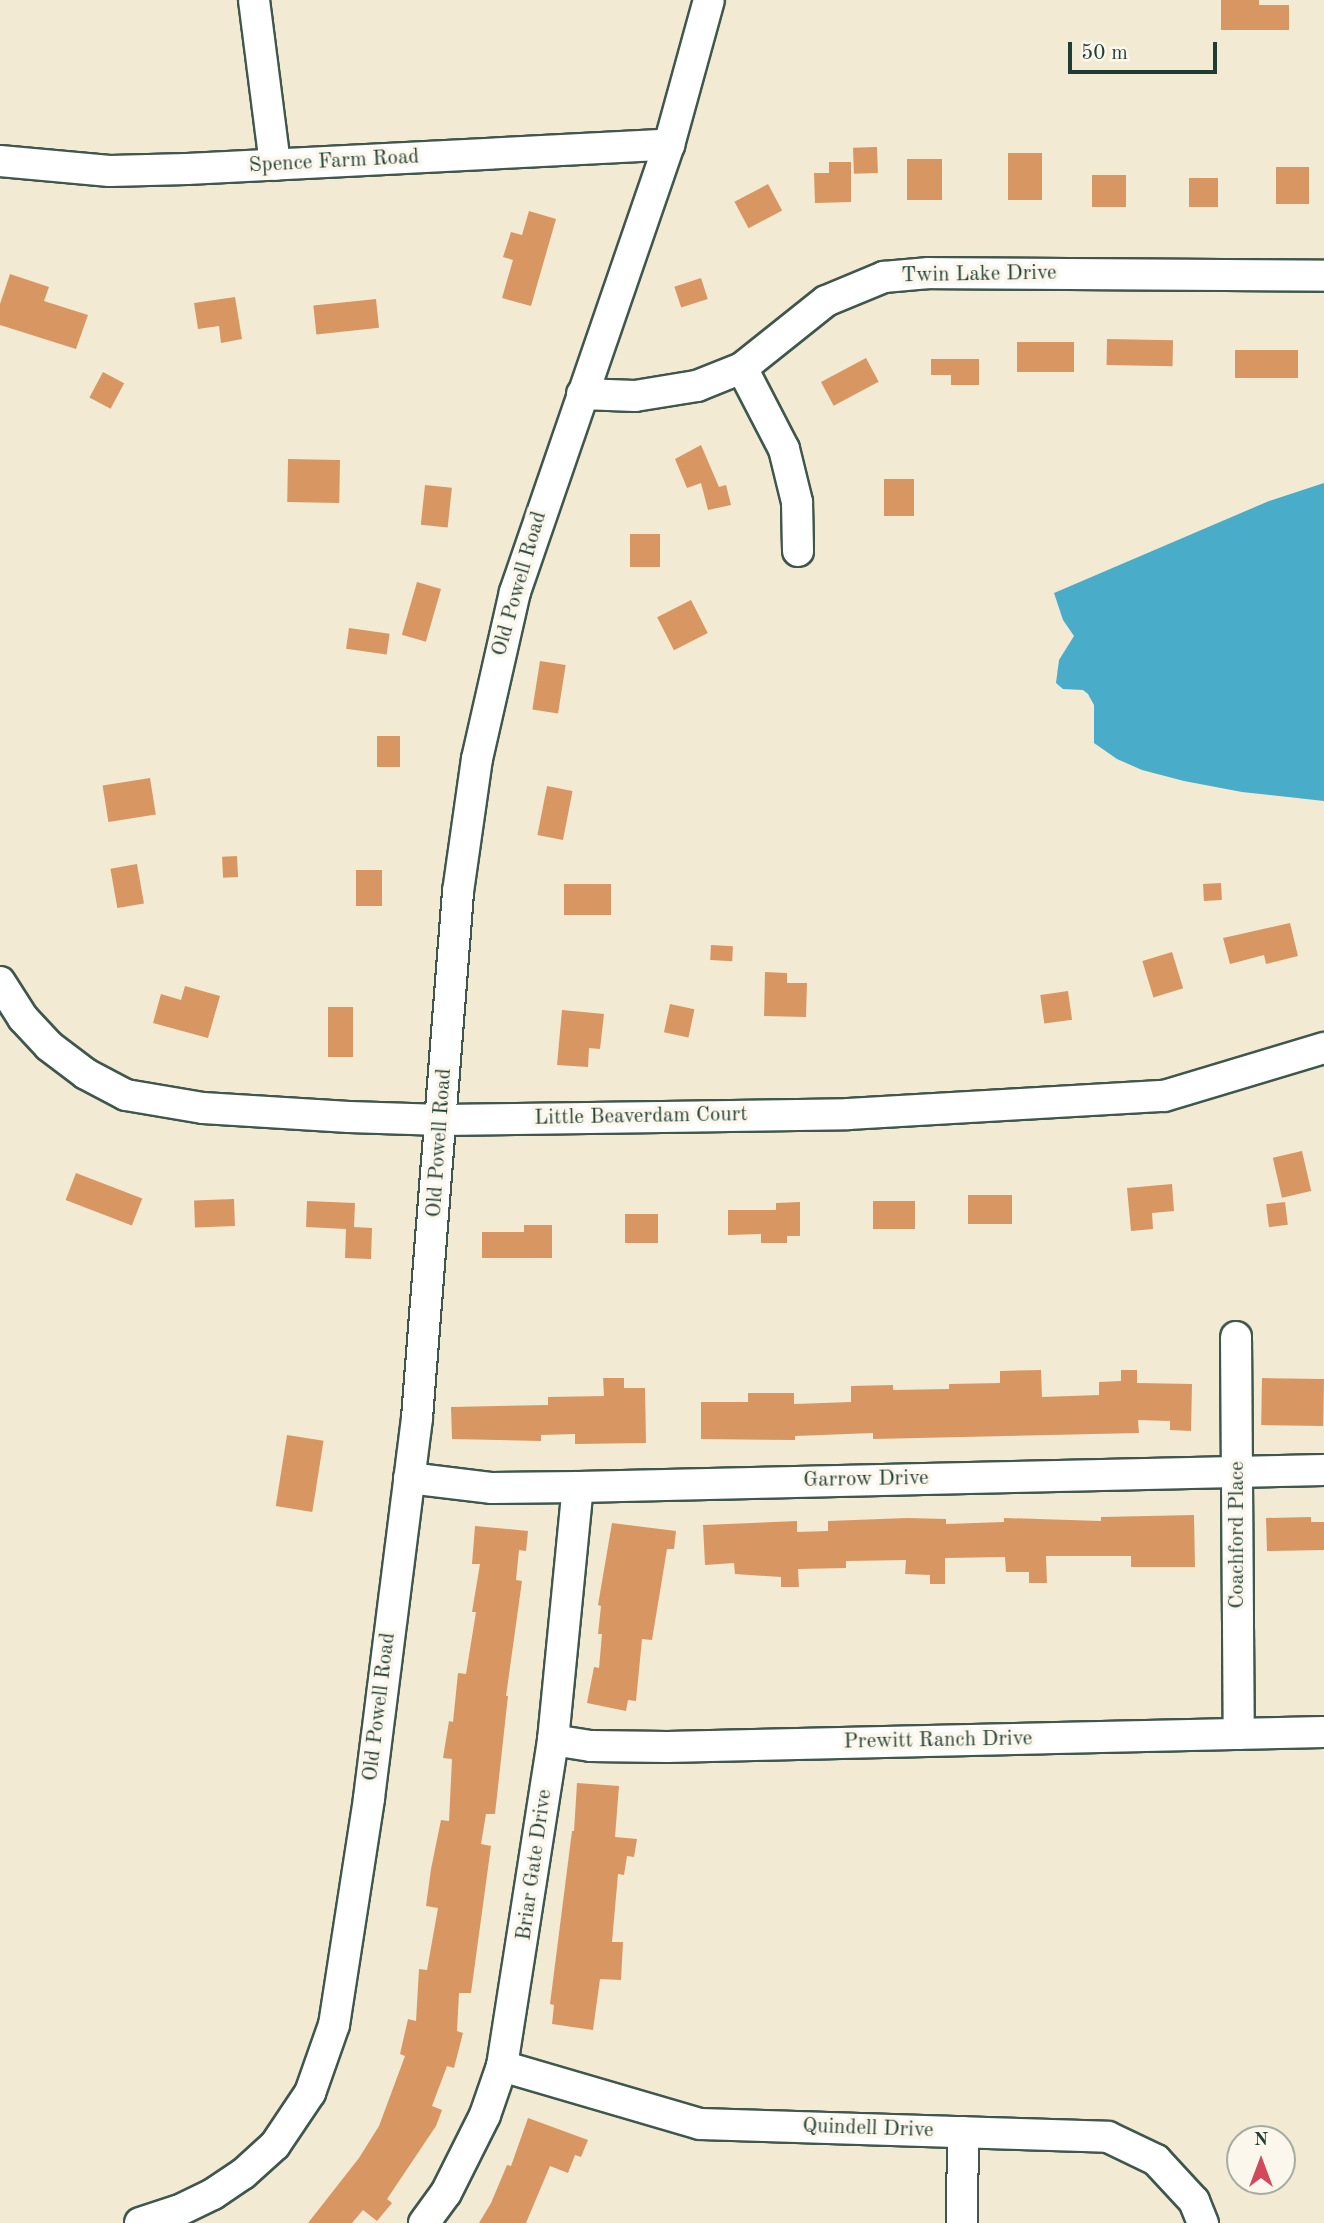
<!DOCTYPE html>
<style>
body{margin:0}
#map{position:relative;width:1324px;height:2223px;overflow:hidden;background:#f3ead3;font-family:"Old Standard TT",serif}
div>[style]{position:absolute}
.water>*{inset:0;background:#49acc9}
.building>*{inset:0;background:#d89762;transform-origin:0 0}
.roads{filter:drop-shadow(2px 0 #3f574c) drop-shadow(-2px 0 #3f574c) drop-shadow(0 2px #3f574c) drop-shadow(0 -2px #3f574c)}
.minor>*{height:30px;margin:-15px;padding:0 15px;transform-origin:15px;border-radius:15px;background:#fff}
span{translate:-50% -50%;white-space:nowrap;text-align:center;line-height:1.15;-webkit-text-stroke:7px #fbf7ec;paint-order:stroke}
.street-label{font-size:21px;color:#1f3d34}
.north{position:absolute;left:1226px;top:2125px;width:70px;height:70px;box-sizing:border-box;background:#fbf7ec;border:2px solid #a3ada2;border-radius:50%;rotate:0deg;font-size:19px;font-weight:700;line-height:28px;text-align:center;color:#1f3d34}
.north::after{content:'';display:block;margin:auto;width:24px;height:32px;background:#d1495b;clip-path:polygon(50% 0,100% 100%,50% 72%,0 100%)}
.scale{position:absolute;left:1068px;top:42px;width:149px;height:32px;box-sizing:border-box;border:4px solid #1f3d34;border-top:0;padding-left:9px;font-size:21px;line-height:24px;white-space:nowrap;color:#1f3d34;-webkit-text-stroke:5px #fbf7ec;paint-order:stroke}
</style>
<div id="map">
<div class="water">
<i style="clip-path:polygon(1324px 483px,1324px 801px,1242px 792px,1184px 781px,1142px 770px,1117px 759px,1094px 743px,1094px 705px,1088px 694px,1083px 690px,1063px 689px,1056px 683px,1059px 660px,1074px 636px,1063px 620px,1054px 593px,1269px 501px)"></i>
</div>
<div class="building">
<i style="clip-path:polygon(1221px 0,1259px 0,1259px 5px,1289px 5px,1289px 30px,1221px 30px)"></i>
<i style="left:877px;top:147px;width:26px;height:24px;rotate:88deg"></i>
<i style="left:1008px;top:153px;width:34px;height:47px"></i>
<i style="left:907px;top:159px;width:35px;height:41px"></i>
<i style="clip-path:polygon(829px 162px,851px 162px,851px 202px,815px 203px,814px 173px,829px 173px)"></i>
<i style="left:1276px;top:167px;width:33px;height:37px"></i>
<i style="left:1092px;top:175px;width:34px;height:32px"></i>
<i style="left:1189px;top:178px;width:29px;height:29px"></i>
<i style="left:768px;top:184px;width:30px;height:38px;rotate:62deg"></i>
<i style="clip-path:polygon(529px 211px,556px 219px,531px 306px,502px 298px,513px 260px,503px 257px,511px 232px,522px 235px)"></i>
<i style="clip-path:polygon(10px 274px,49px 287px,44px 301px,88px 315px,76px 349px,0 325px,0 304px)"></i>
<i style="left:701px;top:278px;width:22px;height:28px;rotate:72deg"></i>
<i style="clip-path:polygon(235px 297px,242px 339px,221px 343px,219px 326px,198px 329px,194px 303px)"></i>
<i style="left:376px;top:299px;width:29px;height:63px;rotate:84deg"></i>
<i style="left:1107px;top:339px;width:66px;height:26px;rotate:1deg"></i>
<i style="left:1017px;top:342px;width:57px;height:30px"></i>
<i style="left:1235px;top:350px;width:63px;height:28px"></i>
<i style="left:866px;top:358px;width:27px;height:51px;rotate:62deg"></i>
<i style="clip-path:polygon(931px 359px,979px 359px,979px 385px,951px 385px,951px 375px,931px 375px)"></i>
<i style="left:103px;top:372px;width:24px;height:29px;rotate:28deg"></i>
<i style="clip-path:polygon(701px 445px,719px 487px,726px 485px,731px 505px,708px 510px,701px 483px,687px 488px,675px 459px)"></i>
<i style="left:288px;top:459px;width:52px;height:43px;rotate:1deg"></i>
<i style="left:884px;top:479px;width:30px;height:37px"></i>
<i style="left:425px;top:485px;width:27px;height:40px;rotate:6deg"></i>
<i style="left:630px;top:534px;width:30px;height:33px"></i>
<i style="left:417px;top:582px;width:25px;height:55px;rotate:16deg"></i>
<i style="left:691px;top:600px;width:37px;height:38px;rotate:63deg"></i>
<i style="left:349px;top:628px;width:41px;height:21px;rotate:8deg"></i>
<i style="left:540px;top:661px;width:26px;height:49px;rotate:9deg"></i>
<i style="left:377px;top:736px;width:23px;height:31px"></i>
<i style="left:150px;top:778px;width:37px;height:48px;rotate:81deg"></i>
<i style="left:547px;top:786px;width:26px;height:50px;rotate:11deg"></i>
<i style="left:237px;top:856px;width:21px;height:15px;rotate:87deg"></i>
<i style="left:137px;top:864px;width:40px;height:27px;rotate:80deg"></i>
<i style="left:356px;top:870px;width:26px;height:36px"></i>
<i style="left:1221px;top:883px;width:17px;height:18px;rotate:87deg"></i>
<i style="left:564px;top:884px;width:47px;height:31px"></i>
<i style="clip-path:polygon(1290px 923px,1298px 956px,1266px 964px,1264px 955px,1230px 964px,1223px 938px)"></i>
<i style="left:711px;top:945px;width:22px;height:15px;rotate:3deg"></i>
<i style="left:1172px;top:952px;width:38px;height:31px;rotate:73deg"></i>
<i style="clip-path:polygon(765px 972px,787px 973px,787px 983px,807px 983px,806px 1017px,764px 1016px)"></i>
<i style="clip-path:polygon(185px 986px,220px 996px,208px 1038px,153px 1023px,161px 994px,181px 1000px)"></i>
<i style="left:1068px;top:991px;width:29px;height:28px;rotate:82deg"></i>
<i style="left:670px;top:1004px;width:25px;height:29px;rotate:12deg"></i>
<i style="left:328px;top:1007px;width:25px;height:50px"></i>
<i style="clip-path:polygon(562px 1010px,604px 1014px,600px 1049px,589px 1048px,588px 1067px,557px 1065px)"></i>
<i style="left:1302px;top:1151px;width:41px;height:30px;rotate:77deg"></i>
<i style="left:76px;top:1173px;width:71px;height:29px;rotate:21deg"></i>
<i style="clip-path:polygon(1172px 1184px,1174px 1211px,1152px 1213px,1153px 1229px,1131px 1231px,1127px 1188px)"></i>
<i style="left:968px;top:1195px;width:44px;height:29px"></i>
<i style="left:234px;top:1199px;width:27px;height:40px;rotate:88deg"></i>
<i style="clip-path:polygon(307px 1201px,355px 1203px,354px 1227px,372px 1228px,371px 1259px,345px 1258px,346px 1229px,306px 1227px)"></i>
<i style="left:873px;top:1201px;width:42px;height:28px"></i>
<i style="clip-path:polygon(800px 1202px,800px 1236px,787px 1236px,787px 1243px,761px 1243px,761px 1234px,728px 1235px,728px 1210px,776px 1210px,776px 1203px)"></i>
<i style="left:1285px;top:1202px;width:23px;height:19px;rotate:83deg"></i>
<i style="left:625px;top:1214px;width:33px;height:29px"></i>
<i style="clip-path:polygon(524px 1225px,552px 1225px,552px 1258px,482px 1258px,482px 1232px,524px 1232px)"></i>
<i style="clip-path:polygon(1041px 1370px,1042px 1397px,1099px 1395px,1099px 1382px,1121px 1381px,1121px 1370px,1137px 1370px,1137px 1383px,1192px 1384px,1191px 1431px,1170px 1430px,1170px 1421px,1138px 1420px,1139px 1433px,873px 1439px,873px 1433px,795px 1436px,795px 1440px,701px 1439px,701px 1402px,748px 1402px,748px 1393px,794px 1393px,794px 1404px,851px 1402px,851px 1386px,893px 1385px,893px 1390px,949px 1389px,949px 1384px,1000px 1383px,1000px 1371px)"></i>
<i style="clip-path:polygon(603px 1378px,624px 1378px,624px 1388px,645px 1388px,646px 1443px,575px 1444px,575px 1434px,541px 1435px,541px 1441px,452px 1439px,451px 1407px,548px 1405px,548px 1397px,604px 1396px)"></i>
<i style="left:1262px;top:1378px;width:62px;height:47px;rotate:1deg"></i>
<i style="left:287px;top:1435px;width:37px;height:72px;rotate:9deg"></i>
<i style="clip-path:polygon(1194px 1515px,1195px 1567px,1131px 1567px,1131px 1556px,1046px 1556px,1047px 1583px,1029px 1583px,1029px 1572px,1006px 1572px,1005px 1557px,945px 1558px,945px 1584px,930px 1584px,930px 1575px,905px 1574px,906px 1560px,846px 1561px,846px 1568px,798px 1569px,799px 1587px,781px 1587px,781px 1577px,735px 1574px,734px 1563px,705px 1565px,703px 1525px,797px 1521px,797px 1532px,828px 1531px,828px 1521px,907px 1518px,946px 1519px,946px 1524px,1004px 1522px,1004px 1518px,1101px 1521px,1101px 1517px)"></i>
<i style="clip-path:polygon(1311px 1517px,1311px 1522px,1324px 1522px,1324px 1550px,1267px 1551px,1266px 1518px)"></i>
<i style="clip-path:polygon(612px 1523px,676px 1531px,674px 1549px,667px 1549px,652px 1640px,642px 1639px,636px 1701px,628px 1700px,626px 1711px,587px 1703px,594px 1667px,599px 1668px,602px 1634px,598px 1634px,601px 1606px,598px 1605px)"></i>
<i style="clip-path:polygon(475px 1526px,528px 1531px,526px 1551px,519px 1550px,516px 1580px,522px 1581px,506px 1696px,508px 1696px,495px 1814px,486px 1814px,481px 1844px,491px 1846px,471px 1993px,459px 1993px,457px 2031px,463px 2033px,454px 2068px,447px 2066px,432px 2106px,442px 2110px,436px 2126px,387px 2199px,392px 2203px,377px 2221px,363px 2210px,352px 2223px,308px 2223px,359px 2158px,379px 2126px,405px 2056px,400px 2054px,408px 2019px,416px 2021px,419px 1969px,427px 1970px,438px 1908px,426px 1906px,431px 1869px,441px 1820px,449px 1821px,452px 1759px,443px 1758px,449px 1721px,453px 1722px,458px 1673px,466px 1674px,476px 1612px,472px 1612px,480px 1564px,472px 1564px)"></i>
<i style="clip-path:polygon(577px 1783px,619px 1786px,615px 1837px,637px 1839px,634px 1857px,627px 1856px,624px 1875px,618px 1874px,612px 1942px,623px 1942px,621px 1980px,600px 1979px,593px 2030px,552px 2024px,554px 2005px,550px 2004px,572px 1831px,574px 1831px)"></i>
<i style="clip-path:polygon(528px 2118px,588px 2140px,581px 2157px,575px 2155px,568px 2173px,550px 2166px,526px 2223px,479px 2223px,491px 2203px,507px 2165px,511px 2166px)"></i>
</div>
<div class="roads">
<div class="minor">
<i style="left:254px;top:0;width:166px;rotate:82.7deg"></i>
<i style="left:0;top:161px;width:110px;rotate:5.2deg"></i>
<i style="left:110px;top:171px;width:77px;rotate:-1.5deg"></i>
<i style="left:187px;top:169px;width:483px;rotate:-2.9deg"></i>
<i style="left:742px;top:368px;width:91px;rotate:62.6deg"></i>
<i style="left:784px;top:449px;width:55px;rotate:76.2deg"></i>
<i style="left:797px;top:502px;width:49px;rotate:88.8deg"></i>
<i style="left:582px;top:394px;width:53px;rotate:2.2deg"></i>
<i style="left:635px;top:396px;width:63px;rotate:-9.2deg"></i>
<i style="left:697px;top:386px;width:48px;rotate:-21.8deg"></i>
<i style="left:742px;top:368px;width:107px;rotate:-38.6deg"></i>
<i style="left:826px;top:301px;width:63px;rotate:-22.5deg"></i>
<i style="left:884px;top:277px;width:45px;rotate:-5.1deg"></i>
<i style="left:929px;top:273px;width:395px;rotate:0.4deg"></i>
<i style="left:0;top:982px;width:43px;rotate:57.4deg"></i>
<i style="left:23px;top:1018px;width:38px;rotate:47deg"></i>
<i style="left:49px;top:1046px;width:46px;rotate:37.1deg"></i>
<i style="left:86px;top:1074px;width:45px;rotate:27.7deg"></i>
<i style="left:126px;top:1095px;width:78px;rotate:9.6deg"></i>
<i style="left:203px;top:1108px;width:146px;rotate:3.5deg"></i>
<i style="left:349px;top:1117px;width:93px;rotate:1.8deg"></i>
<i style="left:442px;top:1120px;width:406px;rotate:-0.8deg"></i>
<i style="left:848px;top:1114px;width:317px;rotate:-3.3deg"></i>
<i style="left:1164px;top:1096px;width:167px;rotate:-16.7deg"></i>
<i style="left:1236px;top:1337px;width:397px;rotate:89.6deg"></i>
<i style="left:409px;top:1478px;width:84px;rotate:6.9deg"></i>
<i style="left:492px;top:1488px;width:86px;rotate:-0.7deg"></i>
<i style="left:578px;top:1487px;width:746px;rotate:-1.31deg"></i>
<i style="left:553px;top:1740px;width:38px;rotate:9deg"></i>
<i style="left:591px;top:1746px;width:76px;rotate:0.8deg"></i>
<i style="left:667px;top:1747px;width:657px;rotate:-1.31deg"></i>
<i style="left:502px;top:2066px;width:206px;rotate:16.3deg"></i>
<i style="left:700px;top:2124px;width:408px;rotate:1.8deg"></i>
<i style="left:1108px;top:2137px;width:53px;rotate:25.6deg"></i>
<i style="left:1156px;top:2160px;width:56px;rotate:47.2deg"></i>
<i style="left:1194px;top:2201px;width:24px;rotate:68deg"></i>
<i style="left:140px;top:2223px;width:40px;rotate:-18deg"></i>
<i style="left:178px;top:2211px;width:39px;rotate:-26deg"></i>
<i style="left:213px;top:2194px;width:36px;rotate:-34deg"></i>
<i style="left:243px;top:2174px;width:43px;rotate:-42.2deg"></i>
<i style="left:275px;top:2145px;width:63px;rotate:-56.1deg"></i>
<i style="left:310px;top:2093px;width:72px;rotate:-70.6deg"></i>
<i style="left:334px;top:2025px;width:230px;rotate:-81.2deg"></i>
<i style="left:369px;top:1798px;width:383px;rotate:-82.8deg"></i>
<i style="left:417px;top:1418px;width:528px;rotate:-85.54deg"></i>
<i style="left:458px;top:892px;width:134px;rotate:-81.9deg"></i>
<i style="left:477px;top:759px;width:171px;rotate:-77.2deg"></i>
<i style="left:515px;top:592px;width:473px;rotate:-71deg"></i>
<i style="left:669px;top:145px;width:150px;rotate:-74.6deg"></i>
<i style="left:424px;top:2223px;width:37px;rotate:-54deg"></i>
<i style="left:446px;top:2193px;width:87px;rotate:-63.4deg"></i>
<i style="left:485px;top:2115px;width:52px;rotate:-70.9deg"></i>
<i style="left:502px;top:2066px;width:330px;rotate:-81.1deg"></i>
<i style="left:553px;top:1740px;width:254px;rotate:-84.4deg"></i>
<i style="left:962px;top:2223px;width:91px;rotate:-89.4deg"></i>
</div>
</div>
<div class="street-label">
<span style="left:334px;top:162px;rotate:-3deg">Spence Farm Road</span>
<span style="left:979px;top:275px;rotate:-1deg">Twin Lake Drive</span>
<span style="left:520px;top:584px;rotate:-74deg">Old Powell Road</span>
<span style="left:641px;top:1117px;rotate:-1deg">Little Beaverdam Court</span>
<span style="left:440px;top:1143px;rotate:-86deg">Old Powell Road</span>
<span style="left:866px;top:1480px;rotate:-1deg">Garrow Drive</span>
<span style="left:1238px;top:1535px;rotate:-90deg">Coachford Place</span>
<span style="left:380px;top:1707px;rotate:-83deg">Old Powell Road</span>
<span style="left:938px;top:1741px;rotate:-1deg">Prewitt Ranch Drive</span>
<span style="left:535px;top:1865px;rotate:-82deg">Briar Gate Drive</span>
<span style="left:868px;top:2129px;rotate:2deg">Quindell Drive</span>
</div>
<div class="north">N</div>
<div class="scale">50 m</div>
</div>
